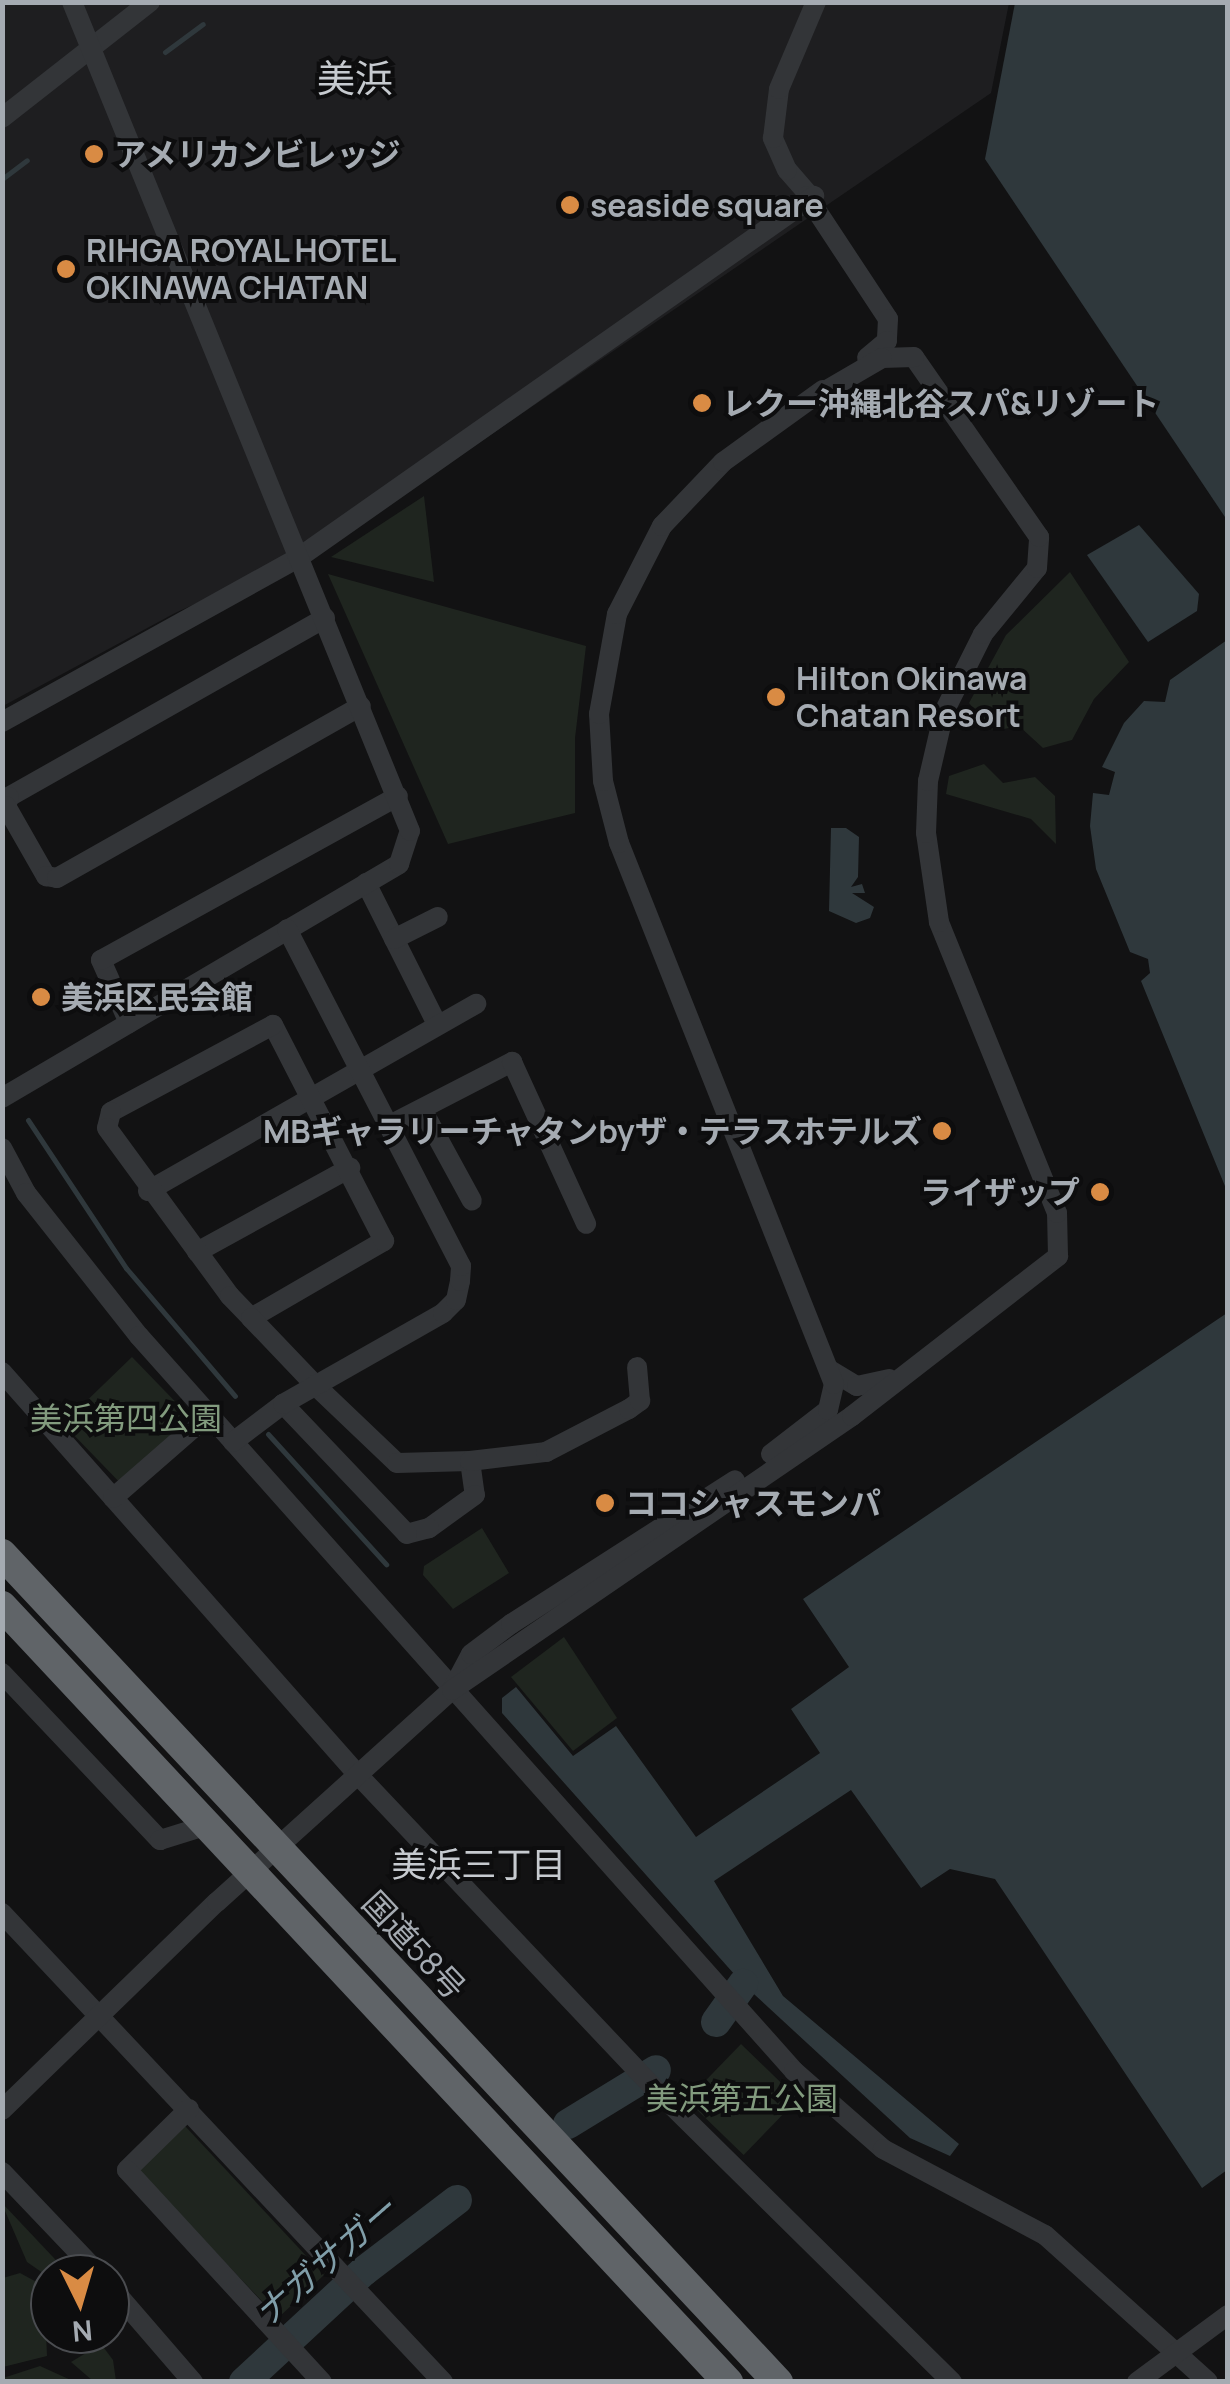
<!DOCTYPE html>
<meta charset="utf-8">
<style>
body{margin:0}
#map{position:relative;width:1230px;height:2384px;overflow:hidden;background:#121213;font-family:Manrope,"Noto Sans JP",sans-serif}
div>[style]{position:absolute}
.built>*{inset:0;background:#1e1e20}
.green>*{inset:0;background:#1f251f;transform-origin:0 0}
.water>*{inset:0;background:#2f383c}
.stream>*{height:5px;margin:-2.5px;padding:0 2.5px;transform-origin:2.5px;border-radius:2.5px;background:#2f383c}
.river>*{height:30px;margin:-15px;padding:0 15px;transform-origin:15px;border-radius:15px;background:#2f383c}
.minor>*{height:20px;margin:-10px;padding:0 10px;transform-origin:10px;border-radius:10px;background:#333538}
.highway>*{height:30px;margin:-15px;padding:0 15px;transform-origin:15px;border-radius:15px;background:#606468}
.dots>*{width:28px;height:28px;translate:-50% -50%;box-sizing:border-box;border:5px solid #0d0d0e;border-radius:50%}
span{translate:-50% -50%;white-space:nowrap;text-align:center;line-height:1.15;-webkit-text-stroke:8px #0d0d0e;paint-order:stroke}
.poi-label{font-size:32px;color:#a5abb2;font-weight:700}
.left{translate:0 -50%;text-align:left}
.right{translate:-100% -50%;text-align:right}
.park-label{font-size:32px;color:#829b7e}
.street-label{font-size:32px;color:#a5abb2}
.neighbourhood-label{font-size:35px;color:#c6cacf}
.water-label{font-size:35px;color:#809ea9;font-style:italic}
.quarter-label{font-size:38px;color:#c6cacf}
.frame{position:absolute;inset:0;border:5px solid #a5abb2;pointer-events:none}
.north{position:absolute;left:30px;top:2254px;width:100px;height:100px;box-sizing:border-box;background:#0d0d0e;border:2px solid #4a4c50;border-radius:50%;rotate:175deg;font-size:28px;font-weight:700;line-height:40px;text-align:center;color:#a5abb2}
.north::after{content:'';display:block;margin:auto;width:35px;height:45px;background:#d98b44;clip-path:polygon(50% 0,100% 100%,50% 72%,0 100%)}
</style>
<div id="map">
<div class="built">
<i style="clip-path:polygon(3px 3px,1009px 3px,991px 93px,315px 555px,305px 540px,301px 556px,175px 613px,3px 706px)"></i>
</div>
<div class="green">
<i style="clip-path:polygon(424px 496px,434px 582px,331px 557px)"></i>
<i style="clip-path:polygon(1070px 572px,1129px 662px,1094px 699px,1072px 740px,1043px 748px,1019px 726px,993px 731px,969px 703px,1006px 635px)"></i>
<i style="clip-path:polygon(328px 574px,586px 646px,575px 738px,575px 813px,448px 844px)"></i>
<i style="clip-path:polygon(984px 764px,1003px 783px,1035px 777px,1055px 796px,1056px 844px,1031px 819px,946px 794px,949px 776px)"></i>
<i style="left:132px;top:1357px;width:86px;height:96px;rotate:46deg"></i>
<i style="clip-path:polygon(482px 1528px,509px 1573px,453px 1609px,423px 1575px,424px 1566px)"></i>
<i style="clip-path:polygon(564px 1637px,617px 1718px,573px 1751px,511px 1677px)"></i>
<i style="left:741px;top:2044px;width:79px;height:78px;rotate:44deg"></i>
<i style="clip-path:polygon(185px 2126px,324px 2275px,278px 2318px,141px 2174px,141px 2166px)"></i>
<i style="clip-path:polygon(2px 2204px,3px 2204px,69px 2274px,50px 2278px,27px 2262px)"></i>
<i style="clip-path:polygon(20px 2273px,44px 2286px,47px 2356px,3px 2367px,3px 2278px)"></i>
<i style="clip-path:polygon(101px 2344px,113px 2360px,116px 2381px,93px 2381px,71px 2362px)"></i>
<i style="clip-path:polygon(40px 2366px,73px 2381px,3px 2381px,3px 2378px)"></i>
</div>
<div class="water">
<i style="clip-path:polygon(1015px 3px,1227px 3px,1227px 520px,985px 159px)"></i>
<i style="clip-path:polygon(1139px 525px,1199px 594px,1197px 611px,1148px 642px,1087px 555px)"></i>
<i style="clip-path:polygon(1227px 640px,1227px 1191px,1141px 981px,1150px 973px,1148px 959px,1130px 952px,1096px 869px,1090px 826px,1093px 793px,1109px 795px,1115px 772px,1102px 767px,1124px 723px,1144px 701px,1165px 702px,1170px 680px)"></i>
<i style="clip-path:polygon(831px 828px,846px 828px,859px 837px,858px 877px,851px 887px,862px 884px,865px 893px,852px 893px,874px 907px,870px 918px,856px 923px,829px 911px)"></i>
<i style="clip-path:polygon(1227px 1313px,1227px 2170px,1202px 2188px,995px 1879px,950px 1869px,921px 1888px,851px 1790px,714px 1881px,783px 1996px,959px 2144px,950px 2156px,910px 2138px,743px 1984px,502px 1713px,502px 1698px,516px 1687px,573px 1756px,616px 1726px,696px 1837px,820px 1753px,791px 1709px,849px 1667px,803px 1599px)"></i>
</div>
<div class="stream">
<i style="left:165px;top:52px;width:47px;rotate:-36.4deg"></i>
<i style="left:2px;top:179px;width:31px;rotate:-37deg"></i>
<i style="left:28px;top:1120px;width:178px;rotate:56.5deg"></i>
<i style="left:126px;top:1268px;width:168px;rotate:49.6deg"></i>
<i style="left:268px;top:1434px;width:176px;rotate:47.8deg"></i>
</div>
<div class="river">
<i style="left:716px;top:2022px;width:47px;rotate:-54.6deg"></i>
<i style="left:568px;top:2124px;width:103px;rotate:-31.5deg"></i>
<i style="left:244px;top:2382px;width:163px;rotate:-42.8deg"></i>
<i style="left:364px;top:2271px;width:117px;rotate:-37.4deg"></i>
</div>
<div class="minor">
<i style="left:2px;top:118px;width:188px;rotate:-38.1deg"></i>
<i style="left:809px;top:195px;width:33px;rotate:-131deg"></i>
<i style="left:787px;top:170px;width:35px;rotate:-114deg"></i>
<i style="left:773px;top:138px;width:49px;rotate:-83deg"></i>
<i style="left:779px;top:89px;width:95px;rotate:-67deg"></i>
<i style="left:807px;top:196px;width:147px;rotate:56.6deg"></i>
<i style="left:888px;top:319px;width:22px;rotate:93deg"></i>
<i style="left:887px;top:341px;width:26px;rotate:140deg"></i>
<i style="left:325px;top:618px;width:363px;rotate:150.5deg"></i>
<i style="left:9px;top:797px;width:9px;rotate:108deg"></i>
<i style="left:6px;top:806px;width:81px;rotate:60.3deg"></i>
<i style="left:46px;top:876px;width:11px;rotate:10deg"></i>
<i style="left:57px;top:878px;width:349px;rotate:-29.5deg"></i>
<i style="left:2px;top:722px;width:342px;rotate:-29deg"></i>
<i style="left:301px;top:556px;width:627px;rotate:-35.06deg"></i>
<i style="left:366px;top:883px;width:158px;rotate:63.3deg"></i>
<i style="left:394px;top:939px;width:49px;rotate:-26.6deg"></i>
<i style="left:129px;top:1023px;width:69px;rotate:-114deg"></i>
<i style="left:101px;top:960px;width:339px;rotate:-28.9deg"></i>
<i style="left:2px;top:1098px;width:461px;rotate:-30.5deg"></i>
<i style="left:399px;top:864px;width:35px;rotate:-72deg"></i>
<i style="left:410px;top:831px;width:895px;rotate:-112.18deg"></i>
<i style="left:423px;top:1111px;width:102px;rotate:61.4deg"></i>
<i style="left:388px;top:1126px;width:140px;rotate:-27.3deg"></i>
<i style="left:512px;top:1062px;width:178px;rotate:65.4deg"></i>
<i style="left:2px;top:1148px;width:51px;rotate:61.9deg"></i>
<i style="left:26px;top:1193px;width:182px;rotate:51.7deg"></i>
<i style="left:139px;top:1336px;width:985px;rotate:48.29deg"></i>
<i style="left:794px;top:2071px;width:118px;rotate:41.2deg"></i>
<i style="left:883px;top:2149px;width:183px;rotate:28deg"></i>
<i style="left:1045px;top:2235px;width:219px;rotate:42deg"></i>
<i style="left:148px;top:1191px;width:378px;rotate:-29.7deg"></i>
<i style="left:197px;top:1252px;width:175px;rotate:-28.8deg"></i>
<i style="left:251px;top:1318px;width:154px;rotate:-30.1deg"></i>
<i style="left:384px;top:1241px;width:243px;rotate:-117.2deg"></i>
<i style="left:273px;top:1025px;width:184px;rotate:151.8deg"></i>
<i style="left:111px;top:1112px;width:16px;rotate:104deg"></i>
<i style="left:107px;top:1128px;width:208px;rotate:53.8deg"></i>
<i style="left:230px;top:1296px;width:30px;rotate:46deg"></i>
<i style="left:251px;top:1318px;width:93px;rotate:46.3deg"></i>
<i style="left:315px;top:1385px;width:113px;rotate:43.6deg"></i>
<i style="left:397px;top:1463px;width:73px;rotate:-1.6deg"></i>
<i style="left:470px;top:1461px;width:34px;rotate:82deg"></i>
<i style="left:475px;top:1495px;width:57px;rotate:144.3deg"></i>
<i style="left:429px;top:1528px;width:23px;rotate:165deg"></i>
<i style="left:407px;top:1534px;width:180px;rotate:-133.6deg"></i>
<i style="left:830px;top:1370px;width:31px;rotate:31deg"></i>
<i style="left:857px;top:1386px;width:33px;rotate:-12deg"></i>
<i style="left:2px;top:1372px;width:538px;rotate:48.54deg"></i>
<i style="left:358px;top:1775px;width:432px;rotate:46.6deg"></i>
<i style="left:655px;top:2089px;width:417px;rotate:44.6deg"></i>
<i style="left:233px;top:1442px;width:63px;rotate:-37.2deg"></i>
<i style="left:283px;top:1404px;width:184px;rotate:-29.6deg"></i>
<i style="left:443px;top:1313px;width:18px;rotate:-45deg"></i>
<i style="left:456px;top:1300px;width:19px;rotate:-78deg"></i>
<i style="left:460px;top:1281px;width:15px;rotate:-86deg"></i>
<i style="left:461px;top:1266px;width:379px;rotate:-117.3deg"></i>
<i style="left:771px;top:1454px;width:72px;rotate:-37.7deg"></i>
<i style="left:828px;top:1410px;width:27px;rotate:-77deg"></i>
<i style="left:834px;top:1384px;width:582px;rotate:-111.67deg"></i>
<i style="left:619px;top:843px;width:64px;rotate:-104.5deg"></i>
<i style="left:603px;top:781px;width:67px;rotate:-93.4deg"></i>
<i style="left:599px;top:714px;width:102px;rotate:-79.8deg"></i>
<i style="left:617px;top:614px;width:99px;rotate:-62.9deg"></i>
<i style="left:662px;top:526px;width:88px;rotate:-46.4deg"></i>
<i style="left:723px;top:462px;width:123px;rotate:-35.8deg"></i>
<i style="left:470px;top:1461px;width:77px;rotate:-6.8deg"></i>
<i style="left:546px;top:1452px;width:93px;rotate:-27.4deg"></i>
<i style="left:629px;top:1409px;width:14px;rotate:-36deg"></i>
<i style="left:640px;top:1401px;width:34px;rotate:-95deg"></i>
<i style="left:113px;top:1498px;width:126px;rotate:-41.1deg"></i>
<i style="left:2px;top:1673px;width:230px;rotate:46.6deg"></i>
<i style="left:160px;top:1840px;width:47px;rotate:-17.3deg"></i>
<i style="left:453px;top:1688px;width:38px;rotate:-62deg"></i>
<i style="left:471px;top:1654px;width:50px;rotate:-36.9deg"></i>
<i style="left:511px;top:1624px;width:266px;rotate:-32.7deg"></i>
<i style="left:2px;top:1913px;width:644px;rotate:46.76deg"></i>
<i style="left:189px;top:2109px;width:87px;rotate:135.5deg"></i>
<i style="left:127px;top:2170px;width:288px;rotate:47.4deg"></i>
<i style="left:2px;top:2110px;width:299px;rotate:-44.1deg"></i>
<i style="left:217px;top:1902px;width:316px;rotate:-42.1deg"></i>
<i style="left:452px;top:1690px;width:485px;rotate:-34.4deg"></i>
<i style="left:852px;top:1416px;width:261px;rotate:-37.8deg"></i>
<i style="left:1058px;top:1256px;width:43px;rotate:-91.3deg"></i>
<i style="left:1057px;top:1213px;width:314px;rotate:-112.1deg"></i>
<i style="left:939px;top:922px;width:90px;rotate:-98.3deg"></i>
<i style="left:926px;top:833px;width:52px;rotate:-87.8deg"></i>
<i style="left:928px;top:781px;width:71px;rotate:-76.9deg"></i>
<i style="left:944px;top:712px;width:87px;rotate:-63.4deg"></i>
<i style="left:983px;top:634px;width:85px;rotate:-50.7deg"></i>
<i style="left:1037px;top:568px;width:31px;rotate:-86deg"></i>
<i style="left:1039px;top:537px;width:219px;rotate:-124.8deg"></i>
<i style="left:914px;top:357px;width:32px;rotate:178deg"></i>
<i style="left:882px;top:358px;width:78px;rotate:149.8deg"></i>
<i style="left:2px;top:2172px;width:141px;rotate:46.4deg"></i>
<i style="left:110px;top:2286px;width:127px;rotate:49.2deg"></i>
<i style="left:1137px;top:2382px;width:113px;rotate:-36.4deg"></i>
</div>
<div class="highway">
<i style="left:2px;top:1554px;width:1135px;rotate:46.86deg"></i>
<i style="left:2px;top:1606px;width:1063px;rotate:46.91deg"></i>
</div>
<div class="dots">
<i style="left:94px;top:154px;background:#d98b44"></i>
<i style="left:570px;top:205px;background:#d98b44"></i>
<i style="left:66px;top:269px;background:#d98b44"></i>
<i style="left:702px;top:403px;background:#d98b44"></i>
<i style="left:776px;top:697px;background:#d98b44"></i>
<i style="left:41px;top:997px;background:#d98b44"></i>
<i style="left:942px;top:1131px;background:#d98b44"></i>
<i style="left:1100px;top:1192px;background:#d98b44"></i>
<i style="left:605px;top:1503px;background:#d98b44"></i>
</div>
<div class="poi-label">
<span class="left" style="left:114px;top:154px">アメリカンビレッジ</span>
<span class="left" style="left:590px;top:205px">seaside square</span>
<span class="left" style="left:86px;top:269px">RIHGA ROYAL HOTEL<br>OKINAWA CHATAN</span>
<span class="left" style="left:722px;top:403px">レクー沖縄北谷スパ&amp;リゾート</span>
<span class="left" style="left:796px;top:697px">Hilton Okinawa<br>Chatan Resort</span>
<span class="left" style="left:61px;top:997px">美浜区民会館</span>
<span class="right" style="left:922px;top:1131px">MBギャラリーチャタンbyザ・テラスホテルズ</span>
<span class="right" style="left:1080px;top:1192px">ライザップ</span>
<span class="left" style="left:625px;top:1503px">ココシャスモンパ</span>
</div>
<div class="park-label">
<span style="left:126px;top:1418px">美浜第四公園</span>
<span style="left:742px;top:2098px">美浜第五公園</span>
</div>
<div class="street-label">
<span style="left:414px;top:1945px;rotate:47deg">国道58号</span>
</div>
<div class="neighbourhood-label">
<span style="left:479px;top:1864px">美浜三丁目</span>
</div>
<div class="water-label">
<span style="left:325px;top:2261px;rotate:-41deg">ナガサガー</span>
</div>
<div class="quarter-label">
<span style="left:355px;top:78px">美浜</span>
</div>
<div class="frame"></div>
<div class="north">N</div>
</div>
